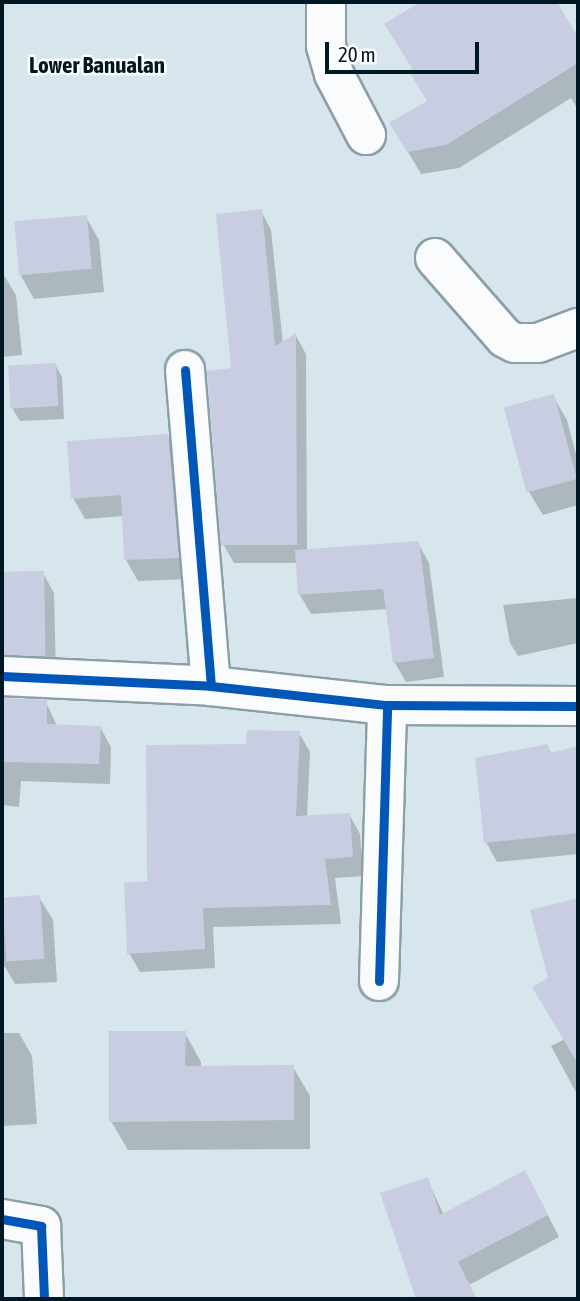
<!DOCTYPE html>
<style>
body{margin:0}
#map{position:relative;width:580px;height:1301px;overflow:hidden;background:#d7e6ed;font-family:"Asap Condensed",sans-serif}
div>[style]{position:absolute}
.shadow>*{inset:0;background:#0003}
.building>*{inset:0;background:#c9cde2;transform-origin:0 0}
.roads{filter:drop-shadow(2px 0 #8a9fa8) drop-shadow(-2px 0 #8a9fa8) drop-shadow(0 2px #8a9fa8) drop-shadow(0 -2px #8a9fa8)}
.minor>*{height:38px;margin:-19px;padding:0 19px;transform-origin:19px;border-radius:19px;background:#f9fbfc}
.cycleway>*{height:9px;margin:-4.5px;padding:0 4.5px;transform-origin:4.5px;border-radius:4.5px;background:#0057b8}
span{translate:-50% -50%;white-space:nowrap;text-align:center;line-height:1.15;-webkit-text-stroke:5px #fff;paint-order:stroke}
.neighbourhood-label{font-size:23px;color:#001823;font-weight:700}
.frame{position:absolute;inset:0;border:4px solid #001823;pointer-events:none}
.scale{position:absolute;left:325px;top:42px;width:154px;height:32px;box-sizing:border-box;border:4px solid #001823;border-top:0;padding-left:9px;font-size:21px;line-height:24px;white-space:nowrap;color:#001823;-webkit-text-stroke:5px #fff;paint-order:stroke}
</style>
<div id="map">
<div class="shadow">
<i style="clip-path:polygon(423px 2px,561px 2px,556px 5px,578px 40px,578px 110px,571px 98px,459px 168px,421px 174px,391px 123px,429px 102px,417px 74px,387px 24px)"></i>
<i style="clip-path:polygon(261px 211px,271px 230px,283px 344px,296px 336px,306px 354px,307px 551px,418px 543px,429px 563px,444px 677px,406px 682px,395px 663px,388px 609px,311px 614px,300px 595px,298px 563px,234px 563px,223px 544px,233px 369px)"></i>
<i style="clip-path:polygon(86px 217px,99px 240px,104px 292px,34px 299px,21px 276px)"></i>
<i style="clip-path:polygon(2px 272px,16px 295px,22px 355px,2px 357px)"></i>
<i style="clip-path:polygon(55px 364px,62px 377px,64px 419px,20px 421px,12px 408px)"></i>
<i style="clip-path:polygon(553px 396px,567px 420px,578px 462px,578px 505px,543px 515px,529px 492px)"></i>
<i style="clip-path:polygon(167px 436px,179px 456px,189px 579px,138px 581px,126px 560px,124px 516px,85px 519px,73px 498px)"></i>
<i style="clip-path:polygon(43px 573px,54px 593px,56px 676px,2px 678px,2px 574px)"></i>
<i style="clip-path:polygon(578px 598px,578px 643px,518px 656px,510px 643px,503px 605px)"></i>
<i style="clip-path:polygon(2px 700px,46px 702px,57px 726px,100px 727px,111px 747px,110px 784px,21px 781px,19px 807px,2px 805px)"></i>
<i style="clip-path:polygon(299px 733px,310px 752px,307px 817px,349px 814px,360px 834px,363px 876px,335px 878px,341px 924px,213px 927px,215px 968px,140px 972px,129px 953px,149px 883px,248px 745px)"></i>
<i style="clip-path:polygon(547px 746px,552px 754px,578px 748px,578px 854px,497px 862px,486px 842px)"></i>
<i style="clip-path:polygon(39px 897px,53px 920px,57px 982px,15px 984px,2px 962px,2px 900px)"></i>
<i style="clip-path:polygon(569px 967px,578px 983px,578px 1096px,551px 1046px,565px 1039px)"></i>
<i style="clip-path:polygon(2px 1033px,19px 1033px,32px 1056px,37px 1124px,2px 1126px)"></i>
<i style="clip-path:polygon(185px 1033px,201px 1062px,201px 1068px,293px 1067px,310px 1096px,310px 1149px,128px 1150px,111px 1121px)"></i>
<i style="clip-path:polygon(427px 1179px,444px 1215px,537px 1194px,559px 1237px,469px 1285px,476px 1299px,418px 1299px,382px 1194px)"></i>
</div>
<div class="building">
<i style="clip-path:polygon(420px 2px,557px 2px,578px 37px,578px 63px,446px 145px,407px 152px,389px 123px,427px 101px,411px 75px,415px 73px,384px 24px)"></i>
<i style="clip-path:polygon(262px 209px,275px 346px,296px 333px,297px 545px,221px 545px,207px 371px,231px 368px,216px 214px)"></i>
<i style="left:87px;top:215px;width:54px;height:73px;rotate:85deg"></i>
<i style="left:56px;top:363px;width:43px;height:48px;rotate:87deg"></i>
<i style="left:554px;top:394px;width:88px;height:52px;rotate:75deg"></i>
<i style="clip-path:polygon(168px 434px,179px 558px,124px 560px,121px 495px,71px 499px,67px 441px)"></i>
<i style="clip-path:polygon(419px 541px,434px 658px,393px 663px,383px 589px,298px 595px,295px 550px)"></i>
<i style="left:44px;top:571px;width:85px;height:42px;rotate:89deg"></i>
<i style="clip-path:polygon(2px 698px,47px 700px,47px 724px,101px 726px,99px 764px,2px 762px)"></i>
<i style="clip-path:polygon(247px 730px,300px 731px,296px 816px,350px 813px,353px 857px,325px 859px,331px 905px,203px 908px,205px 949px,127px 954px,124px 883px,147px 881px,146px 745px,246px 744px)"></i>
<i style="clip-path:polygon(548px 744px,550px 753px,578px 746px,578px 833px,484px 843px,475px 758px)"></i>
<i style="left:40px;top:895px;width:64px;height:38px;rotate:86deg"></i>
<i style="clip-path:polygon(578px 898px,578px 1064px,532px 987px,548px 978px,530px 910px)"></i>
<i style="clip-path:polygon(109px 1031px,186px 1031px,185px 1066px,294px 1065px,294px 1120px,109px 1122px)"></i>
<i style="clip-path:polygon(525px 1170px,548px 1215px,458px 1262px,477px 1299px,416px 1299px,380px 1193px,428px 1177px,440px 1215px)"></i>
</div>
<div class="roads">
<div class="minor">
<i style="left:326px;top:2px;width:44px;rotate:90deg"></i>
<i style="left:326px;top:46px;width:29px;rotate:74deg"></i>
<i style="left:334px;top:74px;width:69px;rotate:62.3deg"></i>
<i style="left:435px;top:258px;width:106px;rotate:48.8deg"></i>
<i style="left:505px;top:338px;width:11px;rotate:27deg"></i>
<i style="left:515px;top:343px;width:23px"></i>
<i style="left:538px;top:343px;width:43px;rotate:-20.6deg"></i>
<i style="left:185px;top:370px;width:317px;rotate:85.3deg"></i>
<i style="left:2px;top:676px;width:209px;rotate:2.7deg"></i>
<i style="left:211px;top:686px;width:177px;rotate:6.2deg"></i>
<i style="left:387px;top:705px;width:191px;rotate:0.3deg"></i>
<i style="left:379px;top:981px;width:276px;rotate:-88.3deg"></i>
<i style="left:2px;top:1219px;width:40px;rotate:10deg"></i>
<i style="left:41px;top:1226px;width:73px;rotate:87.6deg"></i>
</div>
</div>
<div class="cycleway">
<i style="left:185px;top:370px;width:317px;rotate:85.3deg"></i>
<i style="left:2px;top:676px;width:209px;rotate:2.7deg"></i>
<i style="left:211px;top:686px;width:177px;rotate:6.2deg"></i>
<i style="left:387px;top:705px;width:191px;rotate:0.3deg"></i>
<i style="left:379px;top:981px;width:276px;rotate:-88.3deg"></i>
<i style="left:2px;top:1219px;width:40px;rotate:10deg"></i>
<i style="left:41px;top:1226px;width:73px;rotate:87.6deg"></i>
</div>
<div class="neighbourhood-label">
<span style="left:97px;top:65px">Lower Banualan</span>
</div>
<div class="frame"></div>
<div class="scale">20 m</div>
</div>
